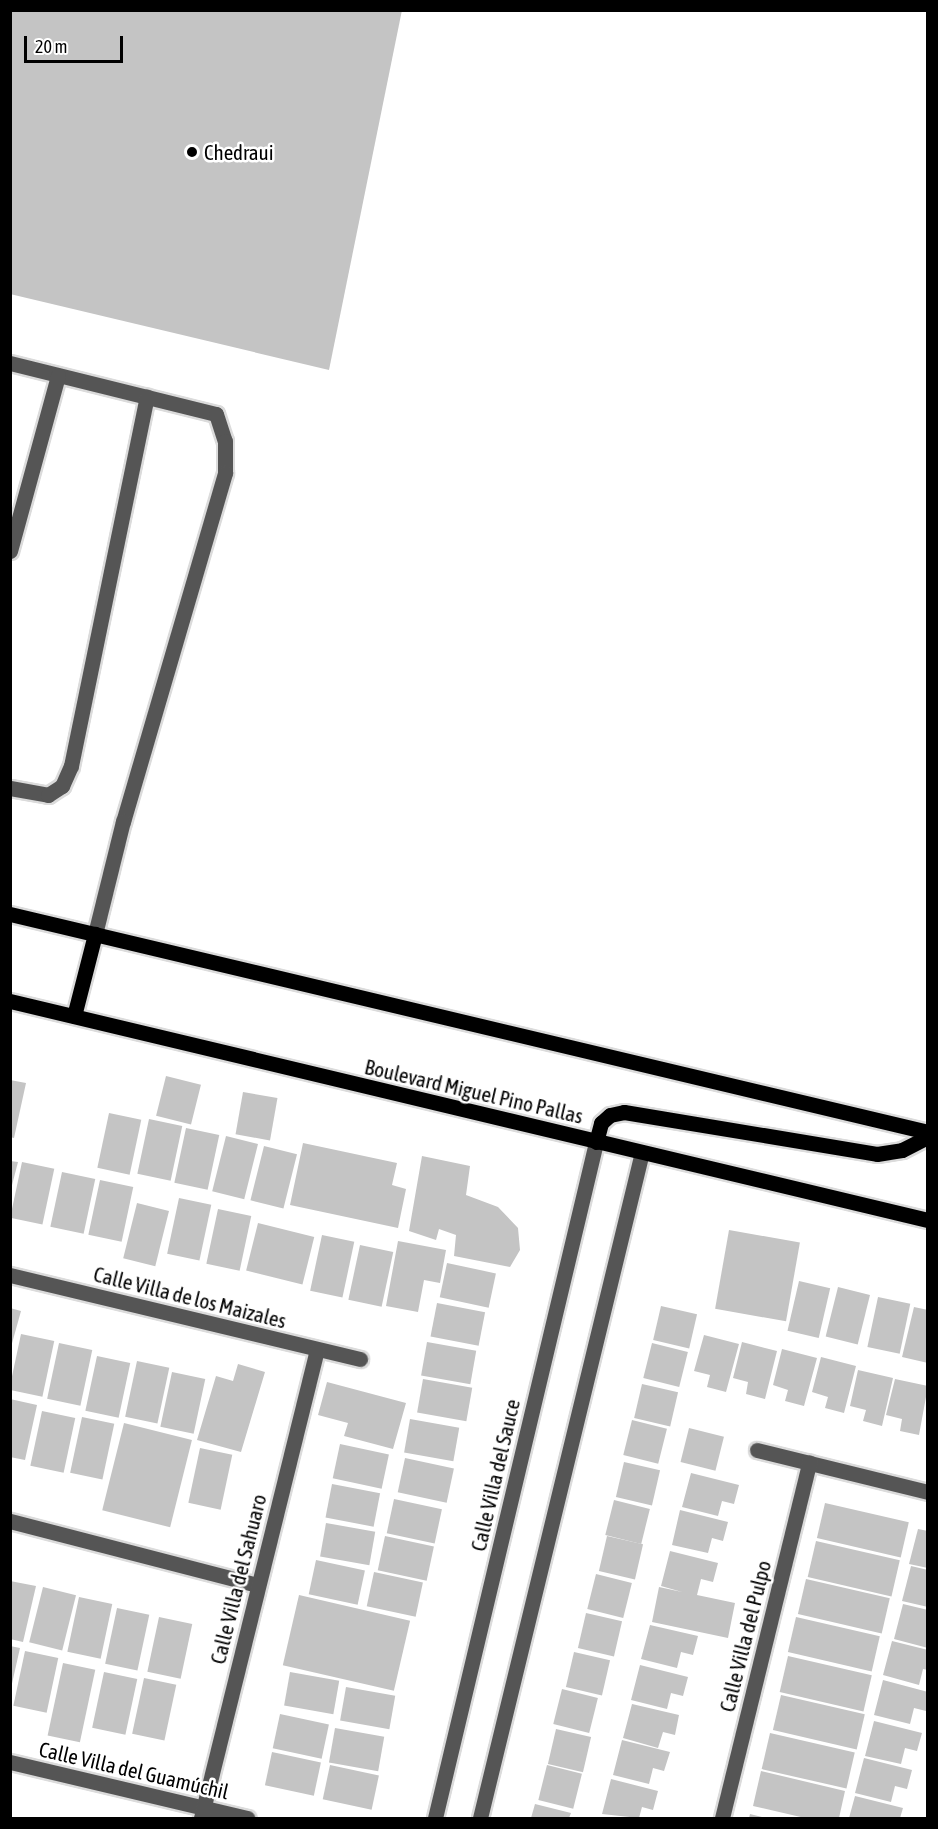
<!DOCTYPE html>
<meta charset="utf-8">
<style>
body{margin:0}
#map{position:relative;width:938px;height:1829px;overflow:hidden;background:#fff;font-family:"Asap Condensed",sans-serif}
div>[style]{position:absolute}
.building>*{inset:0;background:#c4c4c4;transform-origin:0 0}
.roads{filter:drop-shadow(2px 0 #dbdbdb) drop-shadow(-2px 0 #dbdbdb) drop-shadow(0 2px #dbdbdb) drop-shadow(0 -2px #dbdbdb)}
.minor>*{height:15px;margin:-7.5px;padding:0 7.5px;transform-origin:7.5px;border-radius:7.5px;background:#555}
.major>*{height:15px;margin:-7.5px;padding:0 7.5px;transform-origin:7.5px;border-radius:7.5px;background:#000}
.dots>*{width:16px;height:16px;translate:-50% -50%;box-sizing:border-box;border:3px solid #fff;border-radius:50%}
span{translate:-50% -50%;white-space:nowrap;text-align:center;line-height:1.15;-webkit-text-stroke:5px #fff;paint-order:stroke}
.poi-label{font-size:21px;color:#000}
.left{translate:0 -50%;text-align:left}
.street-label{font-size:21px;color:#000}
.frame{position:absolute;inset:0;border:12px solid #000;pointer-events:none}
.scale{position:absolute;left:24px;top:36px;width:99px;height:27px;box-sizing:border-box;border:3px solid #000;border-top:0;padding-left:8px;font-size:18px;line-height:21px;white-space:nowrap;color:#000;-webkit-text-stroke:4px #fff;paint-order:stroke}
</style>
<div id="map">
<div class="building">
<i style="clip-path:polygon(10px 10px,402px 10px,329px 370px,10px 294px)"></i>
<i style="left:166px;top:1076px;width:36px;height:41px;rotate:14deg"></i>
<i style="clip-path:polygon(10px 1080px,26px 1083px,14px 1138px,10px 1137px)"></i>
<i style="left:243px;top:1092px;width:35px;height:43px;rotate:10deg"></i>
<i style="left:109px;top:1113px;width:33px;height:56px;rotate:12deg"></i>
<i style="left:149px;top:1119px;width:34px;height:56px;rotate:12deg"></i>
<i style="left:186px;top:1128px;width:34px;height:56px;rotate:12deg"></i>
<i style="left:226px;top:1136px;width:33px;height:57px;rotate:14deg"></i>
<i style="clip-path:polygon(303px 1143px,397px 1163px,392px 1185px,406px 1189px,398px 1228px,290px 1205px)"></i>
<i style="left:264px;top:1146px;width:34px;height:56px;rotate:14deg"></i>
<i style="clip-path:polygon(422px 1156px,470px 1166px,466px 1195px,498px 1207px,518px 1228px,520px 1250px,510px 1267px,454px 1256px,456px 1235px,439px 1229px,436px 1240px,409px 1231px)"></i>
<i style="clip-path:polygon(10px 1161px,18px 1162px,11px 1189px,10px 1189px)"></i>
<i style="left:22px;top:1162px;width:33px;height:57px;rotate:12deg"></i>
<i style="left:62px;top:1172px;width:34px;height:56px;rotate:12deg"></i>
<i style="left:100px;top:1180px;width:34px;height:56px;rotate:12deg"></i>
<i style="left:179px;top:1198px;width:33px;height:57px;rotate:12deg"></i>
<i style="left:137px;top:1203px;width:33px;height:57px;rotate:14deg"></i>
<i style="left:218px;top:1209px;width:34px;height:56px;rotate:12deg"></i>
<i style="left:258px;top:1223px;width:58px;height:49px;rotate:14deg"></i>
<i style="left:729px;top:1230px;width:72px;height:80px;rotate:10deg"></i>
<i style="left:322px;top:1235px;width:33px;height:57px;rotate:12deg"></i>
<i style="clip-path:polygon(398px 1241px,446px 1250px,440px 1283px,424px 1280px,418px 1312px,386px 1306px)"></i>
<i style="left:360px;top:1245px;width:34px;height:56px;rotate:12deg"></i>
<i style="left:447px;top:1263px;width:50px;height:35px;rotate:12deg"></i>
<i style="left:799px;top:1281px;width:32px;height:51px;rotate:13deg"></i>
<i style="left:838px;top:1287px;width:33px;height:51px;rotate:14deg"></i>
<i style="left:878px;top:1297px;width:33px;height:51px;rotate:12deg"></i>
<i style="left:437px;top:1303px;width:49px;height:34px;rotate:11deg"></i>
<i style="left:661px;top:1306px;width:37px;height:35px;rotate:13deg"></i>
<i style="clip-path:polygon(914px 1307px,928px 1310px,928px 1363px,902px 1357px)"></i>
<i style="clip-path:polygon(10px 1308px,21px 1311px,11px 1347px,10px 1347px)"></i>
<i style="left:21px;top:1334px;width:34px;height:57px;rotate:12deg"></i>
<i style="clip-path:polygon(704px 1335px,739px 1344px,726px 1392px,707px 1387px,710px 1375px,694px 1371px)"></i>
<i style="left:427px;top:1342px;width:50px;height:34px;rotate:10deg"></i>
<i style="clip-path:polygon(742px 1342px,777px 1351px,765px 1399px,746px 1394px,748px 1382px,733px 1378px)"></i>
<i style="left:59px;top:1343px;width:34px;height:57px;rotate:12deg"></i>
<i style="left:652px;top:1343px;width:37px;height:36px;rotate:14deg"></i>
<i style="clip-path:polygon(782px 1349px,817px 1358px,804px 1406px,785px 1401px,788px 1390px,773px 1385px)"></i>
<i style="left:97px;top:1356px;width:34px;height:56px;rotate:12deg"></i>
<i style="clip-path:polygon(821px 1357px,856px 1366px,844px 1413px,825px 1408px,828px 1397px,812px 1392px)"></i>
<i style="left:137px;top:1361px;width:33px;height:57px;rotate:12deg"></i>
<i style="clip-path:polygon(238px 1364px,265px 1372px,241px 1452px,197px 1440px,216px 1376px,233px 1381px)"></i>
<i style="clip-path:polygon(858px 1370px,893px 1378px,882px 1426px,863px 1421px,866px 1410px,850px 1406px)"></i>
<i style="left:172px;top:1372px;width:34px;height:56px;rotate:12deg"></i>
<i style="left:423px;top:1379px;width:50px;height:34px;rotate:10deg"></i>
<i style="clip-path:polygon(895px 1379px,928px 1386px,919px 1435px,900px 1431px,902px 1419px,886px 1415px)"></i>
<i style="clip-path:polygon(327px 1382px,406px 1403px,393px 1449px,344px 1436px,348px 1423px,318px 1415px)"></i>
<i style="left:642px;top:1384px;width:37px;height:35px;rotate:13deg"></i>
<i style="clip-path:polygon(10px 1399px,37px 1405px,25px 1460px,10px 1457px)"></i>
<i style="left:42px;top:1411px;width:34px;height:56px;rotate:12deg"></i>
<i style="left:82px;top:1417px;width:33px;height:57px;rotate:12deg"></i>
<i style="left:410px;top:1419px;width:50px;height:34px;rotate:10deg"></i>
<i style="left:632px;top:1420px;width:36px;height:36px;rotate:14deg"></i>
<i style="left:124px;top:1423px;width:70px;height:90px;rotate:14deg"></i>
<i style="left:689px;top:1428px;width:36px;height:35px;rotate:14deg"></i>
<i style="left:340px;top:1444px;width:50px;height:35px;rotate:12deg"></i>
<i style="left:200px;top:1448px;width:33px;height:56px;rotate:12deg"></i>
<i style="left:405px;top:1458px;width:50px;height:35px;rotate:12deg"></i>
<i style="left:624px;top:1462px;width:37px;height:36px;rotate:13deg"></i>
<i style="clip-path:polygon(691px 1473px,739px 1485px,734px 1504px,722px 1501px,718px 1516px,682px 1507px)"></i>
<i style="left:332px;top:1484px;width:49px;height:34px;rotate:11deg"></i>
<i style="left:394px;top:1499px;width:49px;height:35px;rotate:12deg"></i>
<i style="left:614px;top:1500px;width:37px;height:36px;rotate:14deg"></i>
<i style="left:825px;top:1503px;width:86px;height:36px;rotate:13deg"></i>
<i style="clip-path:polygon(680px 1510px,728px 1522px,723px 1541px,712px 1538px,708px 1553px,672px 1545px)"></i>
<i style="left:326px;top:1523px;width:50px;height:34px;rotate:10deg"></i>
<i style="clip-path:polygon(918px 1529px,928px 1531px,928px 1568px,909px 1564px)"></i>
<i style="left:385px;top:1536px;width:50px;height:35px;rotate:12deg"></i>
<i style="left:607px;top:1536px;width:37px;height:36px;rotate:13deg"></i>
<i style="left:816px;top:1541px;width:86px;height:37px;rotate:13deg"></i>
<i style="clip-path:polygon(670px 1551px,718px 1563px,713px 1582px,701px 1579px,697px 1595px,735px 1603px,728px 1638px,652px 1622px,659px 1587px,682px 1592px,661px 1586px)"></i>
<i style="left:316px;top:1560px;width:50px;height:35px;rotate:12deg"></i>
<i style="clip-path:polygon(911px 1566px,928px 1570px,928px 1607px,902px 1601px)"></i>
<i style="left:374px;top:1572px;width:50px;height:35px;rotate:12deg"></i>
<i style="left:596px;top:1574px;width:37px;height:36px;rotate:14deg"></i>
<i style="left:806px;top:1579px;width:86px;height:36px;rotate:13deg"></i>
<i style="clip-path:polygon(10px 1581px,36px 1586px,23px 1642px,10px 1639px)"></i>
<i style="left:43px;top:1587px;width:34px;height:57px;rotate:14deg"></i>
<i style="left:299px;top:1595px;width:114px;height:72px;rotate:13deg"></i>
<i style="left:79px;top:1597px;width:34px;height:56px;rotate:12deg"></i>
<i style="clip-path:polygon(903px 1604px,928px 1610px,928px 1648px,894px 1639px)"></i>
<i style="left:117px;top:1608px;width:33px;height:57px;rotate:12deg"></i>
<i style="left:586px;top:1613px;width:37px;height:36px;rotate:13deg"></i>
<i style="left:159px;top:1617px;width:34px;height:56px;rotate:12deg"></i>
<i style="left:796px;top:1617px;width:86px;height:36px;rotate:13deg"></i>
<i style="clip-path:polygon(650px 1625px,698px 1636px,693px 1655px,681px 1652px,677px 1668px,641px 1659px)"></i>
<i style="clip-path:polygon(892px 1641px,928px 1650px,928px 1670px,923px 1669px,919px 1685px,883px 1675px)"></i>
<i style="clip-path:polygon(10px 1646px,20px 1648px,11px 1688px,10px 1688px)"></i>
<i style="left:25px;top:1651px;width:34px;height:56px;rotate:12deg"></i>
<i style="left:574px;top:1652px;width:37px;height:36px;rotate:13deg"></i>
<i style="left:788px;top:1656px;width:86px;height:37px;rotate:13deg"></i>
<i style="left:63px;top:1663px;width:33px;height:74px;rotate:12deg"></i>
<i style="clip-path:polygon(640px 1665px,688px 1677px,683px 1696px,671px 1693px,667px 1709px,631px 1700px)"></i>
<i style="left:104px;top:1672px;width:34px;height:57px;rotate:12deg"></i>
<i style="left:290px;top:1672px;width:50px;height:34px;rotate:10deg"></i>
<i style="left:144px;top:1678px;width:33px;height:57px;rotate:12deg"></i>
<i style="clip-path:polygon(883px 1680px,928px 1692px,926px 1711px,914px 1708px,910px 1724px,874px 1715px)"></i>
<i style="left:346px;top:1687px;width:50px;height:34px;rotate:10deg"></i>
<i style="left:562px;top:1689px;width:37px;height:36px;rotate:14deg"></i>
<i style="left:781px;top:1695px;width:86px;height:36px;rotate:13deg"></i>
<i style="clip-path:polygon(632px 1704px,679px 1715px,675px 1735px,663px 1732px,658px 1748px,623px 1738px)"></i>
<i style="left:280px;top:1714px;width:50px;height:35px;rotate:12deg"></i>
<i style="clip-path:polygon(874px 1721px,922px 1733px,917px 1751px,905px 1748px,901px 1764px,865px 1756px)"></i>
<i style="left:335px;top:1728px;width:50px;height:35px;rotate:10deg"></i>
<i style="left:556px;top:1729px;width:36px;height:36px;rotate:13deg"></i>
<i style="left:770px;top:1733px;width:87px;height:37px;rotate:13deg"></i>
<i style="clip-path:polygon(622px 1740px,670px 1752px,664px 1771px,653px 1768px,649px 1784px,613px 1775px)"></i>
<i style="left:272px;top:1752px;width:50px;height:34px;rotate:12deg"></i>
<i style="clip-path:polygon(864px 1758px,912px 1770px,907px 1789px,895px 1786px,891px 1802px,855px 1793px)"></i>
<i style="left:330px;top:1765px;width:50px;height:35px;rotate:12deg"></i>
<i style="left:547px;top:1765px;width:36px;height:36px;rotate:14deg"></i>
<i style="clip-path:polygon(761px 1771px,845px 1791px,839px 1818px,805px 1818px,753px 1806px)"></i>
<i style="clip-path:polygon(611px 1779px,658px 1791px,653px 1810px,642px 1807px,639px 1818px,602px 1814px)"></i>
<i style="clip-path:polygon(855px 1796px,903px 1808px,900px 1818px,849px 1818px)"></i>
<i style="clip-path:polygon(535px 1804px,571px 1813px,569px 1818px,531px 1818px)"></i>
<i style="clip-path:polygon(750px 1814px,766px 1818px,749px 1818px)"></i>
</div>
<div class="roads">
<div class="minor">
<i style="left:10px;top:363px;width:212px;rotate:13.9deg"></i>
<i style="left:216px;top:414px;width:28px;rotate:72deg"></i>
<i style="left:225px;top:441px;width:32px;rotate:90deg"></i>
<i style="left:225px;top:473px;width:363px;rotate:106.3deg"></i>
<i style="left:123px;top:821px;width:116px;rotate:103.9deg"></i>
<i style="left:10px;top:551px;width:182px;rotate:-74.7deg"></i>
<i style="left:10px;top:788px;width:39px;rotate:10deg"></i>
<i style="left:48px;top:795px;width:17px;rotate:-33deg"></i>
<i style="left:62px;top:786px;width:22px;rotate:-66deg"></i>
<i style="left:71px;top:766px;width:377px;rotate:-78.4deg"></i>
<i style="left:10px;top:1275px;width:360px;rotate:13.5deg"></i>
<i style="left:757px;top:1450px;width:176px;rotate:13.8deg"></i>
<i style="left:10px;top:1521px;width:256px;rotate:14.5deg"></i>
<i style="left:10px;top:1762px;width:244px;rotate:13.3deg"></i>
<i style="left:201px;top:1818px;width:482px;rotate:-76.1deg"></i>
<i style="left:435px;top:1818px;width:695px;rotate:-76.6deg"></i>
<i style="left:480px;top:1818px;width:685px;rotate:-76.33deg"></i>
<i style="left:722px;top:1818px;width:366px;rotate:-76.2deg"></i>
</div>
<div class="major">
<i style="left:10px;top:914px;width:944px;rotate:13.36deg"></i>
<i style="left:10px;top:1001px;width:944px;rotate:13.42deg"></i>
<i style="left:74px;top:1016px;width:85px;rotate:-75.6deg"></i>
<i style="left:596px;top:1142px;width:20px;rotate:-75deg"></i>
<i style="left:601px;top:1123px;width:12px;rotate:-42deg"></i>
<i style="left:610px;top:1115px;width:14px;rotate:-12deg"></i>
<i style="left:624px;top:1112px;width:256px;rotate:9.4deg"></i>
<i style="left:877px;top:1154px;width:25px;rotate:-9deg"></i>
<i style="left:902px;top:1150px;width:29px;rotate:-27deg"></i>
</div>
</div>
<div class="dots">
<i style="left:192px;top:152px;background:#000"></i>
</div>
<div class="poi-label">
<span class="left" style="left:204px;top:152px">Chedraui</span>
</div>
<div class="street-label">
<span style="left:474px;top:1091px;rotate:13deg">Boulevard Miguel Pino Pallas</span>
<span style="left:190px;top:1297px;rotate:14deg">Calle Villa de los Maizales</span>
<span style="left:495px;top:1475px;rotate:-77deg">Calle Villa del Sauce</span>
<span style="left:238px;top:1579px;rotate:-76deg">Calle Villa del Sahuaro</span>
<span style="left:745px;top:1636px;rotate:-76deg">Calle Villa del Pulpo</span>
<span style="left:134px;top:1770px;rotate:13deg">Calle Villa del Guamúchil</span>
</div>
<div class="frame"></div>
<div class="scale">20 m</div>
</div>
